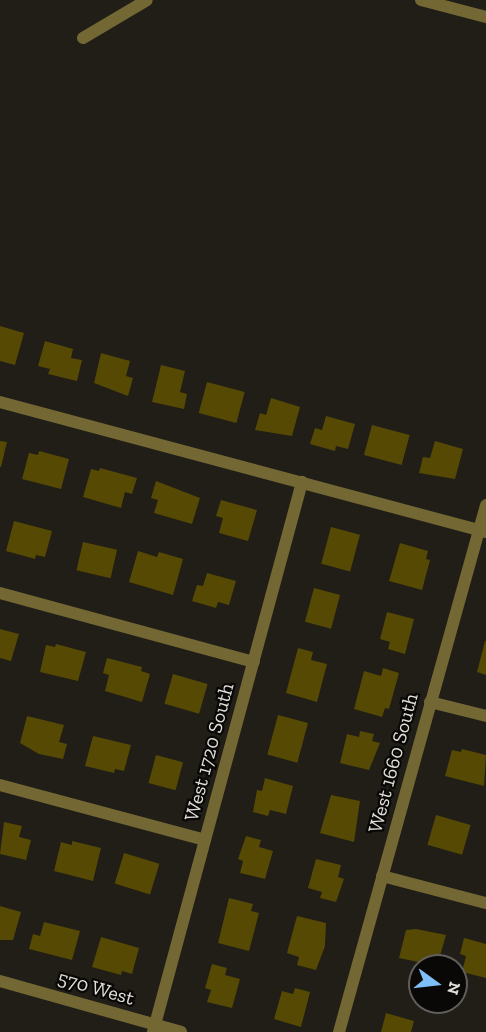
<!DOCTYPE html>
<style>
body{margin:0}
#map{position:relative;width:486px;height:1032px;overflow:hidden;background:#201e17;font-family:"Zilla Slab",serif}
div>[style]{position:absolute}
.building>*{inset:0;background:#554903;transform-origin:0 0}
.minor>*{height:12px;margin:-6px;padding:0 6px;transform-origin:6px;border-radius:6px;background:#736834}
span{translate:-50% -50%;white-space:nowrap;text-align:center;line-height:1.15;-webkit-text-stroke:4.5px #090806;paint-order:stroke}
.street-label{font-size:20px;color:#e0dfda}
.north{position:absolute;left:408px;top:954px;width:60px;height:60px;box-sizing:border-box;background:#090806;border:2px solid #5f5e5b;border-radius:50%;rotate:105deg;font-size:16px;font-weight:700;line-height:24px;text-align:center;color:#e0dfda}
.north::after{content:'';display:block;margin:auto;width:21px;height:27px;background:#7ebef9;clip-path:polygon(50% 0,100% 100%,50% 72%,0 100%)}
</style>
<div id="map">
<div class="building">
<i style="clip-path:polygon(0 326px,24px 333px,15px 365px,0 361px)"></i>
<i style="clip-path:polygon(45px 341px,73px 349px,71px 358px,82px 360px,77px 381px,48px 374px,50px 369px,38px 366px)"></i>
<i style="clip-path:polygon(101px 353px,130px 361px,126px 376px,133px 378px,128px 396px,94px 383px)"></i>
<i style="clip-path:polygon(161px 365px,185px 371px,180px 392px,187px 394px,184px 409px,152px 402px)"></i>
<i style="left:207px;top:382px;width:39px;height:32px;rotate:15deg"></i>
<i style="clip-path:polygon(271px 398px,300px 407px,292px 436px,255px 430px,260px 413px,266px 415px)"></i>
<i style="clip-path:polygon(326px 416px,355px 424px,348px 449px,336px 446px,335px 451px,310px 444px,315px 428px,322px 430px)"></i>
<i style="left:372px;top:425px;width:39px;height:31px;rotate:15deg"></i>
<i style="clip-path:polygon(0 441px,7px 442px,1px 467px,0 467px)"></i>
<i style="clip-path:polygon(435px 441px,463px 449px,455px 479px,419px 473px,423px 457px,430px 458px)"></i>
<i style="clip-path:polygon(39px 451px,69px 459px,61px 489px,22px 479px,29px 453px,38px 455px)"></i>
<i style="clip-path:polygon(100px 468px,137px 478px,132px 494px,125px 492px,121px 508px,83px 497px,91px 469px,99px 471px)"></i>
<i style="clip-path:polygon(156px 481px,200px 498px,192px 524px,154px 513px,158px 500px,151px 498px)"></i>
<i style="clip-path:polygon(221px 500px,257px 510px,248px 541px,219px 533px,223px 518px,216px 516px)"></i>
<i style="clip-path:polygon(14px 521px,52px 531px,45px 557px,36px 555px,35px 559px,6px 551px)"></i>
<i style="left:331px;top:527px;width:30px;height:38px;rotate:15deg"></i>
<i style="left:83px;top:542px;width:35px;height:29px;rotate:13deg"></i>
<i style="clip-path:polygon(400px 543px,428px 551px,426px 559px,430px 560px,422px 590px,389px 581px)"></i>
<i style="clip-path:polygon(138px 551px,157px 557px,159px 552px,183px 559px,173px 595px,129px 582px)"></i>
<i style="clip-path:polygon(207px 573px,236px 581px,229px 605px,218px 602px,216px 608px,192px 601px,197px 585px,203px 586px)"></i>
<i style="left:314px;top:588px;width:27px;height:35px;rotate:15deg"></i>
<i style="clip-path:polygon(387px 612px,414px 619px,405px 654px,388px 649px,390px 642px,380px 639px)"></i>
<i style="clip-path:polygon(0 629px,19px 634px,11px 661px,0 658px)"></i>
<i style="clip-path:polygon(485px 641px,486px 641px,486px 675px,477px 672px)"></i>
<i style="clip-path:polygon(56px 644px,86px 652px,78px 681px,40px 672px,46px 645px,55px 647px)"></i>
<i style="clip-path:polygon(298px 648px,313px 652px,311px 660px,327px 664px,317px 702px,286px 693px)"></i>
<i style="clip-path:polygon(107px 658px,142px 667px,141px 671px,150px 674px,142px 702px,105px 691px,109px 675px,103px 673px)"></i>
<i style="clip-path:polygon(383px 668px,399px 673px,389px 709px,385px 708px,382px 717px,354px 709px,364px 671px,381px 676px)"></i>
<i style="left:173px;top:674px;width:36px;height:31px;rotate:16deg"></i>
<i style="left:278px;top:715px;width:31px;height:41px;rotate:15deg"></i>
<i style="clip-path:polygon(27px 716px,64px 725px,59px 742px,67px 744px,63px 759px,39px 754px,20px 743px)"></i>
<i style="clip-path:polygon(360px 731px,374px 734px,372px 741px,380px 743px,369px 770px,340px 763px,347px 734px,359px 737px)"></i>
<i style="clip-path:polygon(93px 736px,131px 745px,124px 771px,115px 769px,114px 773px,85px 766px)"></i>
<i style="clip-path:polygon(462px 749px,486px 755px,484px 786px,445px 776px,452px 750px,461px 752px)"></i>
<i style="left:156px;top:755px;width:28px;height:29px;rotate:15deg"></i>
<i style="clip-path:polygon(265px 778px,293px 786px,286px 814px,270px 810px,268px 816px,253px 812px,257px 790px,262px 791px)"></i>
<i style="clip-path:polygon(331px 795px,360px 801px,354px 842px,320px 833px)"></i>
<i style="left:436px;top:815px;width:36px;height:31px;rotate:16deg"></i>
<i style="clip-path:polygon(4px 822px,22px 826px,19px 837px,31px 840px,26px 860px,0 854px)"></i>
<i style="clip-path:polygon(246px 836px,261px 840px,259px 847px,273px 851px,265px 879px,240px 873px,243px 861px,238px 859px)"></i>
<i style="clip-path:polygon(72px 841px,101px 848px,93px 881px,54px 871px,61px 842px,72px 845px)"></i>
<i style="left:124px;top:853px;width:37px;height:32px;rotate:17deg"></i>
<i style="clip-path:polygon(316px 859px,341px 865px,338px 877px,344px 879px,336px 902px,320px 898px,322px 892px,308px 888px)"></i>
<i style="clip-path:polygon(229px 898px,253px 904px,251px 911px,259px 913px,249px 951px,218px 943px)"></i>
<i style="clip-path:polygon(0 906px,21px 912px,13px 940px,0 940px)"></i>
<i style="clip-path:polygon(297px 916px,326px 923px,325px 946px,316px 970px,297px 965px,299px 957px,287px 953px)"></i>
<i style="clip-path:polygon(44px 922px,80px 931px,72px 960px,29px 949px,33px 934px,40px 936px)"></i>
<i style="clip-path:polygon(416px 929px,446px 935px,437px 966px,399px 958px,406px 930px)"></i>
<i style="clip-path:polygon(101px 937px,139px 948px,132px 974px,122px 971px,121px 975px,92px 967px)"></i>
<i style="clip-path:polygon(464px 938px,486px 944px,486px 978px,462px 972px,466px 956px,460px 954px)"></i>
<i style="clip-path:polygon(212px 964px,227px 968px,225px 975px,240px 979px,232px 1008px,207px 1002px,211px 990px,205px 988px)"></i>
<i style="clip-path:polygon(295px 988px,310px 992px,301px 1027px,274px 1019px,282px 991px,293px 994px)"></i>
<i style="clip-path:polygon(386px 1013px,414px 1021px,411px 1032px,381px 1032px)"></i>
</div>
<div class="minor">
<i style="left:421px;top:0;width:67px;rotate:14.7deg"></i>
<i style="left:83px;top:38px;width:74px;rotate:-30.7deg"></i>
<i style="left:0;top:402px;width:503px;rotate:14.98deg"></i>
<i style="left:0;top:593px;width:263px;rotate:15.2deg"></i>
<i style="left:430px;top:702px;width:58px;rotate:14deg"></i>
<i style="left:0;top:785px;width:212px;rotate:15deg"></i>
<i style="left:382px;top:876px;width:107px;rotate:14.6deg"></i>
<i style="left:0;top:981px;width:188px;rotate:15.7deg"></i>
<i style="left:153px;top:1032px;width:570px;rotate:-74.84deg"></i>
<i style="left:339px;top:1032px;width:547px;rotate:-74.41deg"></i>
</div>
<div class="street-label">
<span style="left:209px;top:752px;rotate:-75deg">West 1720 South</span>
<span style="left:393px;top:763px;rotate:-75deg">West 1660 South</span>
<span style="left:96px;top:988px;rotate:16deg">570 West</span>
</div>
<div class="north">N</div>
</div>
